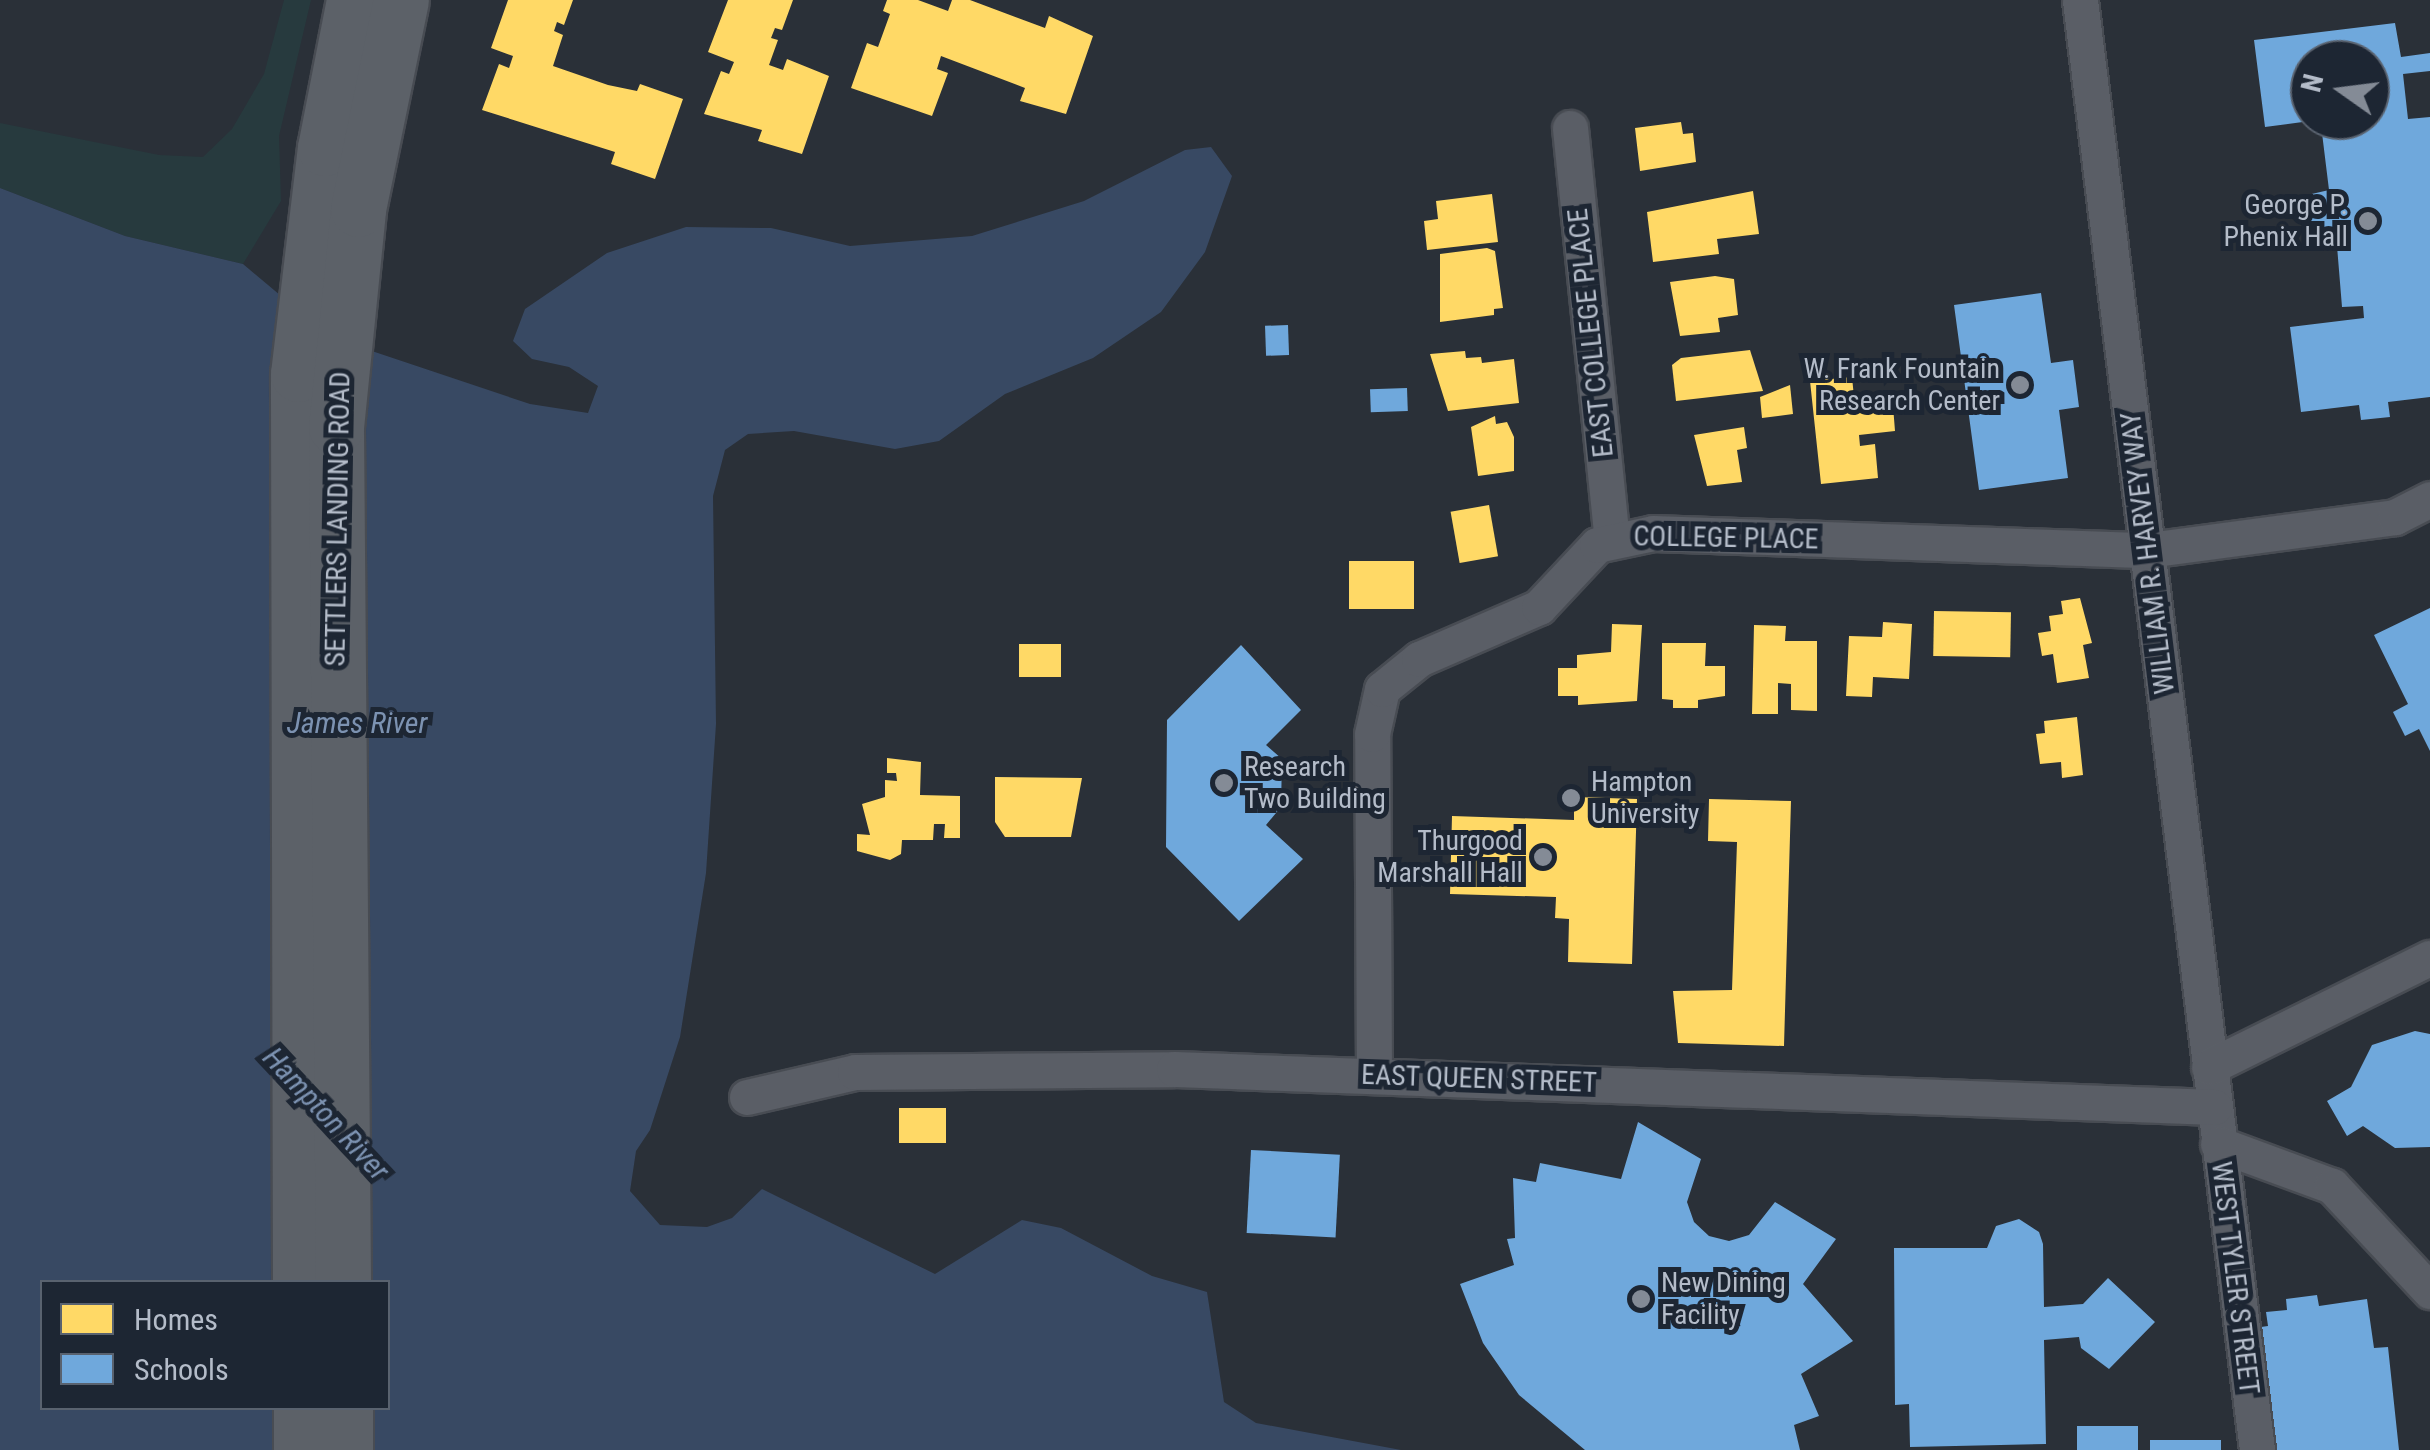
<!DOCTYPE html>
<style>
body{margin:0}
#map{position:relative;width:2430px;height:1450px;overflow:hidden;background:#2a3038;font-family:"Roboto Condensed",sans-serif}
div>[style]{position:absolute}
.green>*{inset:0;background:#273a3e}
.water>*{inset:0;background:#384963}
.homes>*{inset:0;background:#ffd966;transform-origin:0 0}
.schools>*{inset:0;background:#6fa8dc;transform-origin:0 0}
.roads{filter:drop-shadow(2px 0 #484c53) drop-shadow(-2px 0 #484c53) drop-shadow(0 2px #484c53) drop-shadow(0 -2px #484c53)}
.street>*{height:35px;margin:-17.5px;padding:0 17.5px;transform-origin:17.5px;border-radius:17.5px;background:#5a5e66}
.primary>*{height:55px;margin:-27.5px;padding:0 27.5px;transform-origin:27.5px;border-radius:27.5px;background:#5c6168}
.dots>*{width:28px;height:28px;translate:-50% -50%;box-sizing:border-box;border:5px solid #1d2633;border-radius:50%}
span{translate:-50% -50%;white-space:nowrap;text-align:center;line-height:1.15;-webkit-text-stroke:10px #1d2633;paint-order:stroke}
.poi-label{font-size:28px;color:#b4bcc9}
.right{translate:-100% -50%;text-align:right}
.left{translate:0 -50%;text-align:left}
.street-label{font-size:28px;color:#b4bcc9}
.water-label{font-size:30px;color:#7c92b1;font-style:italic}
.legend{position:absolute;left:40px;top:1280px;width:350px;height:130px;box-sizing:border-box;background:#1d2633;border:2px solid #59626f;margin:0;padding:12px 18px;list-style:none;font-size:30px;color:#b4bcc9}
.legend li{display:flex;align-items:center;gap:20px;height:50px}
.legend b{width:50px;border:2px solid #59626f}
.north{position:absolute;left:2290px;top:40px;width:100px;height:100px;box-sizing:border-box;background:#1d2633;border:2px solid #59626f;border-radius:50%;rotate:284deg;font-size:28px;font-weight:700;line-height:40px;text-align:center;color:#b4bcc9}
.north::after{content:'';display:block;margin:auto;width:35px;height:45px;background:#848b96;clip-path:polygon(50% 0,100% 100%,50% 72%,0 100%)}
</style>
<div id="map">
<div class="green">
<i style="clip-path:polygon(284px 0,311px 0,279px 136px,281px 201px,243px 264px,125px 236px,0 188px,0 123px,159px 155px,203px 157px,232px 129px,264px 74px)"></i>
</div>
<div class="water">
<i style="clip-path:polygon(evenodd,1211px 147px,1232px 176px,1205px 252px,1161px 312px,1093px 358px,1005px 394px,939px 441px,895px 449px,794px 431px,748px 434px,725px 450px,713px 496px,716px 724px,706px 873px,680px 1037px,650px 1130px,636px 1151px,630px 1191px,660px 1225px,707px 1227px,732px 1218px,762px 1189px,935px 1274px,1022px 1220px,1061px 1228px,1152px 1276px,1207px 1292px,1224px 1402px,1256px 1423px,1401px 1450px,0 1450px,0 188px,125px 236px,243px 264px,330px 337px,530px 404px,588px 413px,598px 386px,569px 367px,532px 359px,513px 341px,525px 309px,607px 253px,686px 227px,771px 228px,850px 246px,972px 236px,1084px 201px,1185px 150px,1211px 147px,42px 1282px,388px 1282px,388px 1408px,42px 1408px,42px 1282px)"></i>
</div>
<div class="homes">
<i style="clip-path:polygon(508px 0,573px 0,564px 25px,557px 22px,554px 31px,563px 35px,553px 66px,608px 85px,637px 91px,640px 84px,683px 99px,655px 179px,611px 164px,615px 152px,482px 110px,499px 64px,509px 68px,513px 56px,491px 48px)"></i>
<i style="clip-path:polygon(728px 0,793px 0,782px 30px,775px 28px,771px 38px,778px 40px,769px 65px,783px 70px,787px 59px,829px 76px,802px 154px,758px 141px,762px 130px,704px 114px,721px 71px,729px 74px,734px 62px,708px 52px)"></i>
<i style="clip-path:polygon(887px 0,918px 0,948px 11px,952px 0,970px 0,1045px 28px,1049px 16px,1093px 36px,1066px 114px,1020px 101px,1025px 88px,941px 56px,937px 69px,948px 73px,932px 116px,851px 88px,867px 43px,878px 47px,890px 14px,883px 11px)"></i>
<i style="clip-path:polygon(1681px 122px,1683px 134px,1693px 133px,1696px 162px,1640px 171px,1635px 128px)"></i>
<i style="clip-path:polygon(1753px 191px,1759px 234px,1717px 239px,1719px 254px,1653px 262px,1647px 212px)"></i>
<i style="clip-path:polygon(1492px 194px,1498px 242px,1427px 250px,1424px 221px,1438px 219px,1436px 201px)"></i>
<i style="clip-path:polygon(1487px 248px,1495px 251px,1503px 308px,1494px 309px,1494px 315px,1440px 322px,1440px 254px)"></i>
<i style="clip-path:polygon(1715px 276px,1734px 279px,1738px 315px,1718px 318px,1720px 332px,1680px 336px,1670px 282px)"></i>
<i style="clip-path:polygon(1750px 350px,1763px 391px,1676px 401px,1672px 365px,1681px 358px)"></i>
<i style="clip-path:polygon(1465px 351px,1466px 358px,1481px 357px,1482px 363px,1514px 359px,1519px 403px,1448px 411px,1430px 354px)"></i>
<i style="clip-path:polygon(1852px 377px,1854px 397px,1892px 393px,1895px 431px,1859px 435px,1860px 446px,1875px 444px,1878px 478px,1821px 484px,1810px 381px)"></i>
<i style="clip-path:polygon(1790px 385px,1793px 414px,1762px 418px,1760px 397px)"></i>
<i style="clip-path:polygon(1495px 416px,1496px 424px,1507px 422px,1514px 437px,1514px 471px,1478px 476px,1471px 427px)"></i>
<i style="clip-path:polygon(1744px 427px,1747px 448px,1737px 450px,1742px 482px,1707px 486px,1694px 435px)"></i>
<i style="left:1489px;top:505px;width:52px;height:39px;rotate:80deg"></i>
<i style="left:1414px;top:561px;width:48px;height:65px;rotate:90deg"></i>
<i style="clip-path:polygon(2080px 598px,2092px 643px,2083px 645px,2089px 678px,2057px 683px,2053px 654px,2042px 656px,2038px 633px,2051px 631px,2049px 616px,2063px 614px,2061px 601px)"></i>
<i style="left:1934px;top:611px;width:77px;height:45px;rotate:1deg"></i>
<i style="clip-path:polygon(1883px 622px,1912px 624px,1909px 679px,1873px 677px,1872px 697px,1846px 696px,1849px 636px,1882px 637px)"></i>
<i style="clip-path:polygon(1612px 624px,1642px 625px,1637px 701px,1578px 705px,1578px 696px,1558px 696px,1558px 668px,1577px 668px,1577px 655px,1611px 652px)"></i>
<i style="clip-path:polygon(1754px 625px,1786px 626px,1785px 641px,1817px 641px,1817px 711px,1791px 710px,1791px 684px,1778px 683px,1778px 714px,1752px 714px)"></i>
<i style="clip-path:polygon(1662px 643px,1706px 643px,1705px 666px,1725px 666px,1725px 696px,1698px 700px,1698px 708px,1673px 708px,1673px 700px,1662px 699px)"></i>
<i style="left:1019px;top:644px;width:42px;height:33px"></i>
<i style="clip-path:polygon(2077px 717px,2083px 775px,2062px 778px,2061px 762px,2040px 764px,2036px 734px,2045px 733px,2044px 721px)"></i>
<i style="clip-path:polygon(887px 758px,921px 762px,920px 795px,960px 796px,960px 838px,944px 838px,945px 824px,934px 824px,933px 840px,902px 840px,901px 854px,890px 860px,857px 851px,857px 834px,870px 835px,862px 804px,885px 797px,885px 780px,897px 781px,896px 773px,887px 773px)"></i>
<i style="clip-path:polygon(995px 777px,1082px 778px,1071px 837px,1005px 837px,995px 822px)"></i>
<i style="clip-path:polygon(1574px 797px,1637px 799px,1632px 964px,1568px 962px,1569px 919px,1555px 918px,1556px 897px,1450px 894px,1452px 816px,1574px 820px)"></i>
<i style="clip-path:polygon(1709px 799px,1791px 801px,1784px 1046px,1678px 1043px,1673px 991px,1732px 990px,1737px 842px,1708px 841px)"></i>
<i style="left:899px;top:1108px;width:47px;height:35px"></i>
</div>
<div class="schools">
<i style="clip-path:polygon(2395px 23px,2401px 57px,2430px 53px,2430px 71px,2403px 74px,2408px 119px,2430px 117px,2430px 397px,2388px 402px,2390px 417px,2361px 420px,2359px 405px,2301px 412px,2290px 327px,2364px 318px,2363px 306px,2342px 307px,2337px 246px,2310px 249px,2303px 196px,2329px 190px,2322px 133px,2341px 130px,2340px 120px,2370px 120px,2370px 60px,2310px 60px,2310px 121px,2265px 127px,2254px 40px)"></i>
<i style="clip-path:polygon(2041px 293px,2051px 363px,2073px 360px,2079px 407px,2059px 410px,2068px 478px,1979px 490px,1954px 305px)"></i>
<i style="left:1288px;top:325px;width:30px;height:23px;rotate:88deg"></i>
<i style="left:1407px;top:388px;width:23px;height:37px;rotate:88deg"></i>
<i style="clip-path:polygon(2430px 608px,2430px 751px,2419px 729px,2405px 736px,2393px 712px,2408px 704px,2374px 635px)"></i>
<i style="clip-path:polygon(1241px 645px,1301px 710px,1266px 745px,1282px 759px,1281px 807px,1266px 825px,1303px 859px,1239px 921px,1166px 847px,1167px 720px)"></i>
<i style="clip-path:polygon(2415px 1031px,2430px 1034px,2430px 1147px,2395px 1148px,2363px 1126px,2347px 1136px,2327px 1101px,2351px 1087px,2372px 1045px)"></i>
<i style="clip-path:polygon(1638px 1122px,1701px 1159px,1687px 1202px,1694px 1222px,1709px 1236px,1729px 1241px,1749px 1235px,1775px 1202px,1836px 1239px,1803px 1284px,1853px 1341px,1801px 1374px,1819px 1416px,1794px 1425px,1800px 1450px,1585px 1450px,1519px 1395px,1483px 1343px,1460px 1284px,1514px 1265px,1507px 1239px,1515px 1238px,1513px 1178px,1536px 1182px,1540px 1163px,1621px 1179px)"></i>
<i style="left:1251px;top:1150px;width:89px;height:83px;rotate:3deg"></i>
<i style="clip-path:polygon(2019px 1219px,2039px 1232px,2043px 1244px,2044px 1307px,2083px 1304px,2108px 1278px,2155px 1322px,2109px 1369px,2081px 1348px,2079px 1337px,2044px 1340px,2046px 1444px,1910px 1447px,1909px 1404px,1895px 1405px,1894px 1248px,1987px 1248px,1996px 1226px)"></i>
<i style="clip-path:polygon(2317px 1295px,2319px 1306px,2367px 1299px,2374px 1348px,2388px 1347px,2399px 1450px,2277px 1450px,2261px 1327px,2268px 1326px,2266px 1312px,2287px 1310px,2286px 1299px)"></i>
<i style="left:2077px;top:1426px;width:61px;height:24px"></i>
<i style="left:2150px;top:1440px;width:71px;height:10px"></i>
</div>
<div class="roads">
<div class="street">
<i style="left:2080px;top:0;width:1461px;rotate:83.04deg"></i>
<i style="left:1570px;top:128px;width:412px;rotate:84.2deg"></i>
<i style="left:2209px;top:1067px;width:246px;rotate:-26.3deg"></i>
<i style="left:1374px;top:1075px;width:341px;rotate:-90.3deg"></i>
<i style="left:1372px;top:734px;width:46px;rotate:-77.5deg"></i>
<i style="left:1382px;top:689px;width:48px;rotate:-39deg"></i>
<i style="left:1419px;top:659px;width:131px;rotate:-23.4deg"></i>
<i style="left:1539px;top:607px;width:85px;rotate:-46.9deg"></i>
<i style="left:1597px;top:545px;width:57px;rotate:-12.1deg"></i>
<i style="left:1653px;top:533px;width:495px;rotate:2deg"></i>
<i style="left:2148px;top:550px;width:249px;rotate:-7.6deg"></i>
<i style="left:2395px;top:517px;width:39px;rotate:-27deg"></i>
<i style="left:747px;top:1097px;width:111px;rotate:-13deg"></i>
<i style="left:855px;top:1072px;width:319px;rotate:-0.5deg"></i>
<i style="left:1174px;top:1069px;width:1041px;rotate:2.09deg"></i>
<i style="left:2218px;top:1144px;width:121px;rotate:20.2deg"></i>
<i style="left:2332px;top:1186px;width:144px;rotate:47deg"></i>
</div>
<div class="primary">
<i style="left:300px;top:1282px;width:908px;rotate:-90.13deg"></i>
<i style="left:298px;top:374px;width:228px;rotate:-83.2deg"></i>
<i style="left:325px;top:148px;width:151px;rotate:-78.9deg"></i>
<i style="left:343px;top:1282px;width:855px;rotate:-90.47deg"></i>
<i style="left:336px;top:427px;width:219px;rotate:-84.2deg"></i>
<i style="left:358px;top:209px;width:213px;rotate:-78.4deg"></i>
<i style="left:301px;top:1408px;width:42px;rotate:90deg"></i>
<i style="left:345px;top:1408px;width:42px;rotate:90deg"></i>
</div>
</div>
<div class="dots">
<i style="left:2368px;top:221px;background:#848b96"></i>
<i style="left:2020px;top:385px;background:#848b96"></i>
<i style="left:1224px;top:783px;background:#848b96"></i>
<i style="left:1571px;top:798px;background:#848b96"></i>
<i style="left:1543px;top:857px;background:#848b96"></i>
<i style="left:1641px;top:1299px;background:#848b96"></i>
</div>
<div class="poi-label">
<span class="right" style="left:2348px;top:221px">George P.<br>Phenix Hall</span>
<span class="right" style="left:2000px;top:385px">W. Frank Fountain<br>Research Center</span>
<span class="left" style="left:1244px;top:783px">Research<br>Two Building</span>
<span class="left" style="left:1591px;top:798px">Hampton<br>University</span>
<span class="right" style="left:1523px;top:857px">Thurgood<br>Marshall Hall</span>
<span class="left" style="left:1661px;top:1299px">New Dining<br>Facility</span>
</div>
<div class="street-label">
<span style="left:1591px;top:333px;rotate:-96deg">EAST COLLEGE PLACE</span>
<span style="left:338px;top:519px;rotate:-89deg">SETTLERS LANDING ROAD</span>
<span style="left:1726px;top:538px;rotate:1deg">COLLEGE PLACE</span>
<span style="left:2148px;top:553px;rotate:-97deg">WILLIAM R. HARVEY WAY</span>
<span style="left:1479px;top:1079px;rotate:2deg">EAST QUEEN STREET</span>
<span style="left:2235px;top:1278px;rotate:83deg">WEST TYLER STREET</span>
</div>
<div class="water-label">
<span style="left:357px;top:723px">James River</span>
<span style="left:326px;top:1114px;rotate:47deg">Hampton River</span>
</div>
<ul class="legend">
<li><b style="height:28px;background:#ffd966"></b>Homes</li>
<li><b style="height:28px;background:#6fa8dc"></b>Schools</li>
</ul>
<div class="north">N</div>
</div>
